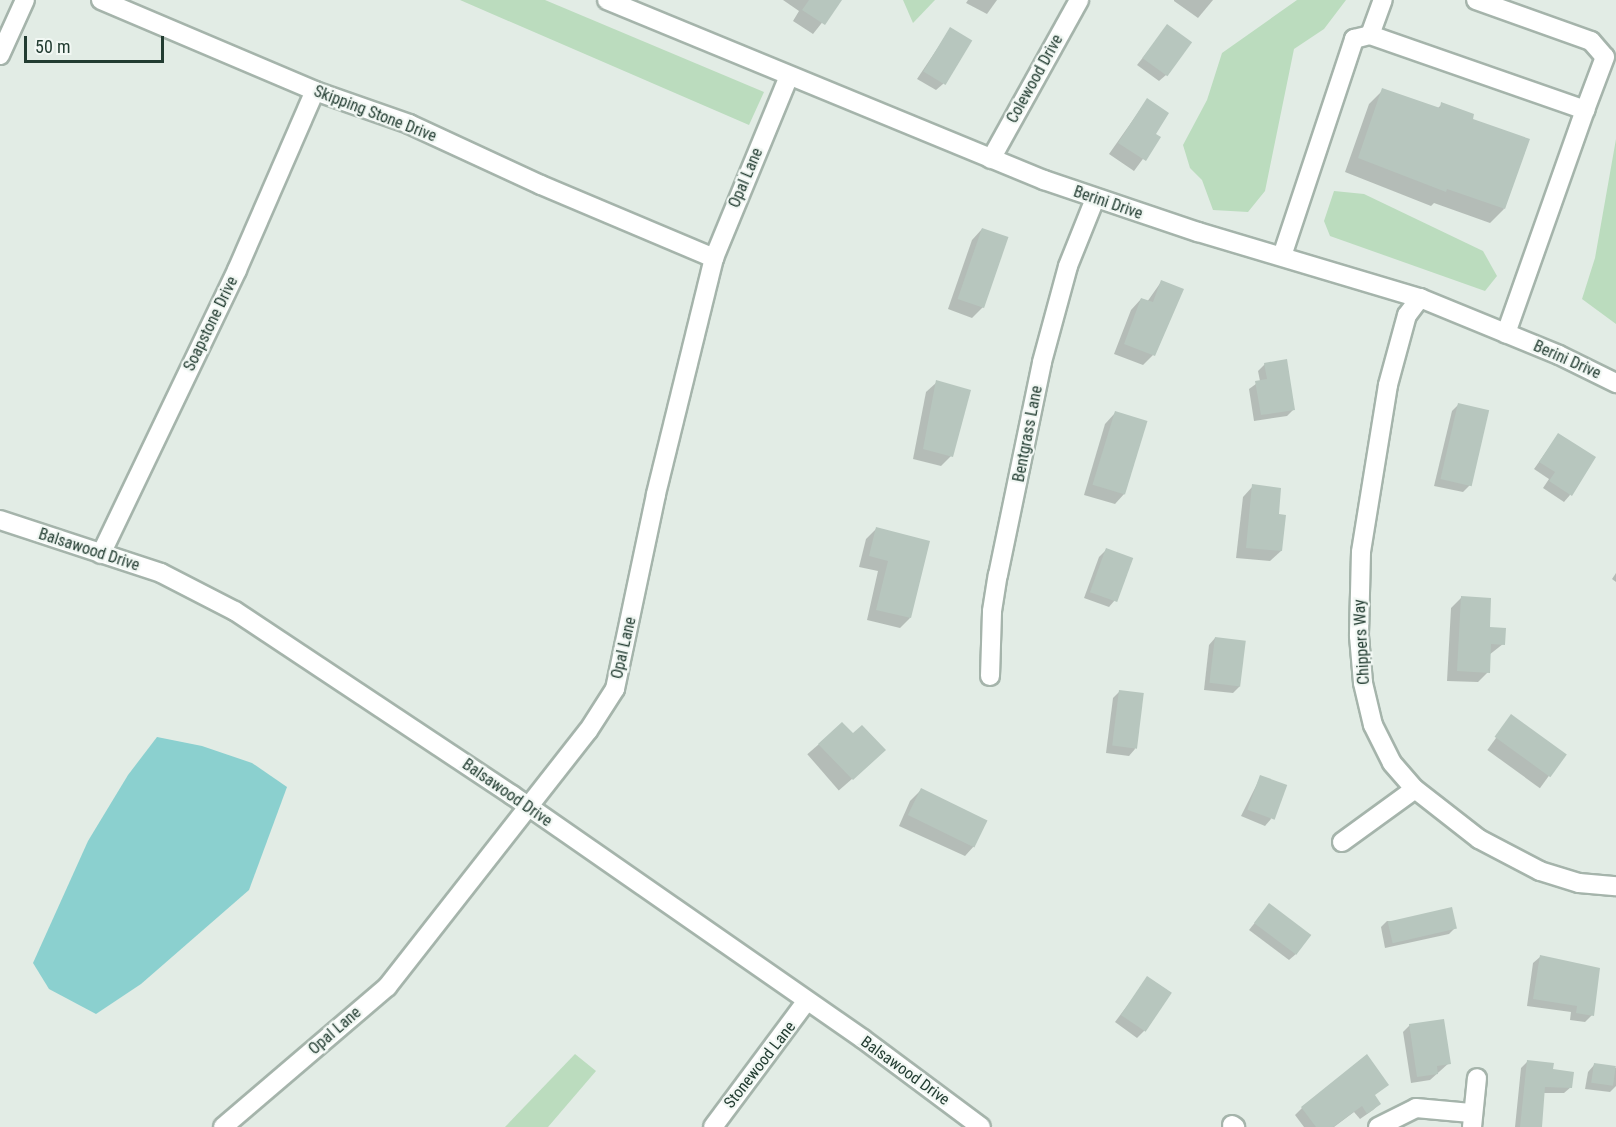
<!DOCTYPE html>
<style>
body{margin:0}
#map{position:relative;width:1616px;height:1127px;overflow:hidden;background:#e2ece5;font-family:"Roboto Condensed",sans-serif}
div>[style]{position:absolute}
.green>*{inset:0;background:#bbdcbe}
.water>*{inset:0;background:#8bd0cf}
.shadow>*{inset:0;background:#0003;transform-origin:0 0}
.building>*{inset:0;background:#b7c6be;transform-origin:0 0}
.roads{filter:drop-shadow(2px 0 #a5b4ab) drop-shadow(-2px 0 #a5b4ab) drop-shadow(0 2px #a5b4ab) drop-shadow(0 -2px #a5b4ab)}
.minor>*{height:18px;margin:-9px;padding:0 9px;transform-origin:9px;border-radius:9px;background:#fff}
span{translate:-50% -50%;white-space:nowrap;text-align:center;line-height:1.15;-webkit-text-stroke:4.5px #f2f8f4;paint-order:stroke}
.street-label{font-size:16px;color:#223c31}
.scale{position:absolute;left:24px;top:36px;width:140px;height:27px;box-sizing:border-box;border:3px solid #223c31;border-top:0;padding-left:8px;font-size:18px;line-height:21px;white-space:nowrap;color:#223c31;-webkit-text-stroke:4px #f2f8f4;paint-order:stroke}
</style>
<div id="map">
<div class="green">
<i style="clip-path:polygon(460px 0,545px 0,764px 92px,749px 125px)"></i>
<i style="clip-path:polygon(903px 0,935px 0,913px 23px)"></i>
<i style="clip-path:polygon(1297px 0,1346px 0,1324px 29px,1294px 49px,1265px 191px,1248px 212px,1213px 210px,1202px 180px,1190px 168px,1183px 145px,1207px 100px,1222px 53px)"></i>
<i style="clip-path:polygon(1616px 139px,1616px 324px,1582px 299px,1595px 258px)"></i>
<i style="clip-path:polygon(1334px 191px,1364px 194px,1483px 251px,1497px 276px,1485px 291px,1330px 236px,1324px 221px)"></i>
<i style="clip-path:polygon(575px 1054px,596px 1071px,548px 1127px,505px 1127px)"></i>
</div>
<div class="water">
<i style="clip-path:polygon(157px 737px,202px 746px,252px 763px,287px 787px,249px 890px,141px 984px,96px 1014px,49px 989px,33px 963px,88px 841px,128px 775px)"></i>
</div>
<div class="shadow">
<i style="clip-path:polygon(783px 0,840px 0,813px 34px,793px 21px,799px 11px)"></i>
<i style="clip-path:polygon(968px 0,997px 0,987px 14px,966px 3px)"></i>
<i style="clip-path:polygon(1213px 0,1198px 18px,1174px 1px,1174px 0)"></i>
<i style="clip-path:polygon(1168px 26px,1166px 75px,1159px 81px,1137px 65px)"></i>
<i style="clip-path:polygon(951px 28px,943px 84px,936px 90px,917px 79px)"></i>
<i style="clip-path:polygon(1383px 90px,1437px 109px,1442px 104px,1471px 120px,1504px 209px,1490px 223px,1434px 203px,1431px 206px,1345px 172px,1369px 104px)"></i>
<i style="clip-path:polygon(1147px 100px,1154px 134px,1159px 137px,1134px 171px,1109px 154px)"></i>
<i style="clip-path:polygon(982px 229px,983px 307px,972px 318px,948px 309px,972px 240px)"></i>
<i style="clip-path:polygon(1161px 282px,1153px 355px,1143px 365px,1114px 354px,1131px 310px,1141px 299px,1147px 302px)"></i>
<i style="clip-path:polygon(1265px 364px,1294px 409px,1287px 416px,1254px 421px,1249px 389px,1260px 381px,1258px 371px)"></i>
<i style="clip-path:polygon(937px 382px,951px 456px,941px 466px,913px 459px,926px 392px)"></i>
<i style="clip-path:polygon(1458px 405px,1470px 485px,1463px 492px,1434px 486px,1452px 411px)"></i>
<i style="clip-path:polygon(1115px 413px,1125px 493px,1115px 504px,1084px 495px,1105px 424px)"></i>
<i style="clip-path:polygon(1558px 435px,1570px 495px,1564px 502px,1543px 488px,1549px 479px,1534px 469px)"></i>
<i style="clip-path:polygon(1253px 486px,1277px 515px,1281px 551px,1270px 561px,1236px 558px,1243px 497px)"></i>
<i style="clip-path:polygon(876px 529px,910px 618px,900px 628px,867px 620px,878px 571px,859px 567px,866px 539px)"></i>
<i style="clip-path:polygon(1106px 550px,1131px 559px,1115px 600px,1109px 607px,1084px 598px,1099px 557px)"></i>
<i style="clip-path:polygon(1616px 573px,1616px 582px,1612px 579px)"></i>
<i style="clip-path:polygon(1461px 598px,1503px 644px,1489px 655px,1488px 672px,1478px 682px,1447px 681px,1451px 608px)"></i>
<i style="clip-path:polygon(1215px 638px,1240px 686px,1233px 693px,1204px 690px,1209px 645px)"></i>
<i style="clip-path:polygon(1120px 691px,1135px 749px,1129px 756px,1106px 753px,1113px 698px)"></i>
<i style="left:1512px;top:716px;width:65px;height:42px;rotate:36deg"></i>
<i style="left:842px;top:724px;width:48px;height:46px;rotate:49deg"></i>
<i style="clip-path:polygon(1261px 776px,1271px 819px,1265px 826px,1241px 816px)"></i>
<i style="clip-path:polygon(921px 790px,975px 845px,965px 856px,899px 826px,910px 801px)"></i>
<i style="clip-path:polygon(1269px 905px,1296px 954px,1289px 960px,1249px 930px)"></i>
<i style="clip-path:polygon(1387px 921px,1455px 928px,1449px 934px,1385px 948px,1381px 927px)"></i>
<i style="clip-path:polygon(1540px 957px,1592px 1015px,1585px 1022px,1570px 1020px,1571px 1012px,1527px 1006px,1533px 963px)"></i>
<i style="clip-path:polygon(1148px 978px,1144px 1031px,1137px 1038px,1115px 1022px)"></i>
<i style="clip-path:polygon(1410px 1025px,1449px 1063px,1430px 1080px,1411px 1083px,1403px 1032px)"></i>
<i style="clip-path:polygon(1527px 1062px,1552px 1071px,1571px 1087px,1564px 1093px,1543px 1093px,1541px 1127px,1515px 1127px,1521px 1068px)"></i>
<i style="clip-path:polygon(1594px 1065px,1616px 1068px,1616px 1086px,1610px 1092px,1585px 1089px,1588px 1072px)"></i>
<i style="clip-path:polygon(1374px 1096px,1379px 1104px,1373px 1110px,1360px 1119px,1354px 1112px,1334px 1127px,1304px 1127px,1295px 1115px,1302px 1108px)"></i>
</div>
<div class="building">
<i style="clip-path:polygon(809px 0,842px 0,825px 25px,802px 10px)"></i>
<i style="left:1167px;top:24px;width:31px;height:42px;rotate:36deg"></i>
<i style="left:950px;top:27px;width:26px;height:52px;rotate:31deg"></i>
<i style="clip-path:polygon(1382px 88px,1440px 108px,1441px 102px,1474px 114px,1473px 119px,1530px 139px,1505px 209px,1447px 189px,1446px 192px,1358px 158px)"></i>
<i style="clip-path:polygon(1147px 98px,1169px 113px,1156px 134px,1161px 137px,1146px 161px,1118px 143px)"></i>
<i style="left:982px;top:228px;width:28px;height:75px;rotate:19deg"></i>
<i style="clip-path:polygon(1161px 280px,1184px 289px,1155px 356px,1124px 344px,1141px 298px,1153px 302px)"></i>
<i style="clip-path:polygon(1287px 359px,1295px 410px,1261px 415px,1255px 381px,1267px 379px,1264px 363px)"></i>
<i style="clip-path:polygon(936px 380px,971px 390px,953px 457px,923px 449px)"></i>
<i style="left:1458px;top:403px;width:32px;height:78px;rotate:13deg"></i>
<i style="left:1115px;top:411px;width:34px;height:77px;rotate:17deg"></i>
<i style="clip-path:polygon(1558px 433px,1596px 457px,1572px 496px,1549px 481px,1555px 472px,1539px 462px)"></i>
<i style="clip-path:polygon(1252px 484px,1281px 488px,1279px 514px,1286px 515px,1282px 551px,1246px 548px)"></i>
<i style="clip-path:polygon(876px 527px,930px 541px,911px 618px,876px 610px,888px 561px,869px 556px)"></i>
<i style="left:1106px;top:548px;width:29px;height:47px;rotate:20deg"></i>
<i style="clip-path:polygon(1461px 596px,1491px 598px,1490px 627px,1506px 628px,1505px 645px,1491px 644px,1490px 673px,1457px 671px)"></i>
<i style="left:1215px;top:637px;width:31px;height:46px;rotate:7deg"></i>
<i style="left:1119px;top:690px;width:25px;height:56px;rotate:7deg"></i>
<i style="left:1511px;top:714px;width:69px;height:28px;rotate:36deg"></i>
<i style="clip-path:polygon(842px 722px,853px 733px,862px 725px,886px 750px,853px 780px,818px 744px)"></i>
<i style="left:1260px;top:775px;width:29px;height:37px;rotate:20deg"></i>
<i style="left:921px;top:788px;width:74px;height:30px;rotate:26deg"></i>
<i style="left:1269px;top:903px;width:53px;height:25px;rotate:37deg"></i>
<i style="left:1452px;top:907px;width:22px;height:66px;rotate:77deg"></i>
<i style="clip-path:polygon(1540px 955px,1600px 968px,1594px 1016px,1576px 1013px,1577px 1006px,1533px 999px)"></i>
<i style="left:1147px;top:976px;width:30px;height:47px;rotate:34deg"></i>
<i style="clip-path:polygon(1444px 1019px,1451px 1064px,1437px 1066px,1438px 1074px,1417px 1077px,1409px 1024px)"></i>
<i style="clip-path:polygon(1367px 1054px,1389px 1085px,1375px 1095px,1381px 1104px,1367px 1114px,1362px 1106px,1333px 1127px,1316px 1127px,1301px 1107px)"></i>
<i style="clip-path:polygon(1527px 1060px,1554px 1063px,1553px 1069px,1574px 1072px,1572px 1088px,1545px 1087px,1542px 1127px,1520px 1127px)"></i>
<i style="left:1594px;top:1063px;width:22px;height:20px;rotate:8deg"></i>
</div>
<div class="roads">
<div class="minor">
<i style="left:101px;top:0;width:233px;rotate:23deg"></i>
<i style="left:315px;top:91px;width:100px;rotate:19.3deg"></i>
<i style="left:409px;top:124px;width:145px;rotate:24.8deg"></i>
<i style="left:541px;top:185px;width:188px;rotate:22.9deg"></i>
<i style="left:607px;top:0;width:473px;rotate:22.4deg"></i>
<i style="left:1044px;top:180px;width:163px;rotate:18.7deg"></i>
<i style="left:1198px;top:232px;width:232px;rotate:16.6deg"></i>
<i style="left:1420px;top:298px;width:150px;rotate:22.3deg"></i>
<i style="left:1559px;top:355px;width:64px;rotate:26.2deg"></i>
<i style="left:1476px;top:0;width:122px;rotate:19.6deg"></i>
<i style="left:1591px;top:41px;width:21px;rotate:49deg"></i>
<i style="left:1605px;top:57px;width:57px;rotate:110.7deg"></i>
<i style="left:1370px;top:35px;width:37px;rotate:-70deg"></i>
<i style="left:0;top:55px;width:60px;rotate:-65.6deg"></i>
<i style="left:991px;top:159px;width:182px;rotate:-61deg"></i>
<i style="left:1282px;top:256px;width:229px;rotate:-71.6deg"></i>
<i style="left:1354px;top:39px;width:16px;rotate:-14deg"></i>
<i style="left:1370px;top:35px;width:228px;rotate:19.2deg"></i>
<i style="left:1585px;top:110px;width:237px;rotate:109.5deg"></i>
<i style="left:1420px;top:298px;width:21px;rotate:127deg"></i>
<i style="left:1407px;top:315px;width:73px;rotate:105.2deg"></i>
<i style="left:1388px;top:385px;width:169px;rotate:99.2deg"></i>
<i style="left:1361px;top:552px;width:84px;rotate:91.4deg"></i>
<i style="left:1359px;top:636px;width:47px;rotate:85.1deg"></i>
<i style="left:1363px;top:683px;width:43px;rotate:76.6deg"></i>
<i style="left:1373px;top:725px;width:42px;rotate:63.4deg"></i>
<i style="left:1392px;top:763px;width:35px;rotate:49deg"></i>
<i style="left:1415px;top:789px;width:81px;rotate:38deg"></i>
<i style="left:1479px;top:839px;width:69px;rotate:27.7deg"></i>
<i style="left:1540px;top:871px;width:41px;rotate:17.1deg"></i>
<i style="left:1579px;top:883px;width:37px;rotate:5deg"></i>
<i style="left:0;top:520px;width:169px;rotate:18.2deg"></i>
<i style="left:161px;top:573px;width:83px;rotate:27.2deg"></i>
<i style="left:235px;top:611px;width:333px;rotate:33.6deg"></i>
<i style="left:512px;top:795px;width:427px;rotate:34.8deg"></i>
<i style="left:863px;top:1039px;width:147px;rotate:36.7deg"></i>
<i style="left:101px;top:554px;width:315px;rotate:-64.4deg"></i>
<i style="left:237px;top:270px;width:195px;rotate:-66.5deg"></i>
<i style="left:990px;top:676px;width:65px;rotate:-88.2deg"></i>
<i style="left:992px;top:611px;width:36px;rotate:-81deg"></i>
<i style="left:998px;top:575px;width:217px;rotate:-78.3deg"></i>
<i style="left:1042px;top:362px;width:99px;rotate:-74.8deg"></i>
<i style="left:1068px;top:266px;width:72px;rotate:-68.1deg"></i>
<i style="left:1342px;top:842px;width:90px;rotate:-36deg"></i>
<i style="left:1232px;top:1125px;width:4px;rotate:34deg"></i>
<i style="left:223px;top:1127px;width:216px;rotate:-40.5deg"></i>
<i style="left:387px;top:987px;width:325px;rotate:-51.9deg"></i>
<i style="left:588px;top:731px;width:50px;rotate:-57.3deg"></i>
<i style="left:615px;top:689px;width:199px;rotate:-78.1deg"></i>
<i style="left:656px;top:494px;width:243px;rotate:-76.2deg"></i>
<i style="left:714px;top:258px;width:197px;rotate:-67.6deg"></i>
<i style="left:713px;top:1127px;width:156px;rotate:-53.4deg"></i>
<i style="left:1378px;top:1127px;width:42px;rotate:-26.6deg"></i>
<i style="left:1416px;top:1108px;width:55px;rotate:5.2deg"></i>
<i style="left:1472px;top:1127px;width:49px;rotate:-84.2deg"></i>
</div>
</div>
<div class="street-label">
<span style="left:1035px;top:79px;rotate:-61deg">Colewood Drive</span>
<span style="left:375px;top:114px;rotate:21deg">Skipping Stone Drive</span>
<span style="left:746px;top:178px;rotate:-67deg">Opal Lane</span>
<span style="left:1108px;top:203px;rotate:19deg">Berini Drive</span>
<span style="left:211px;top:324px;rotate:-64deg">Soapstone Drive</span>
<span style="left:1567px;top:360px;rotate:24deg">Berini Drive</span>
<span style="left:1028px;top:434px;rotate:-79deg">Bentgrass Lane</span>
<span style="left:89px;top:550px;rotate:18deg">Balsawood Drive</span>
<span style="left:1362px;top:642px;rotate:-93deg">Chippers Way</span>
<span style="left:624px;top:648px;rotate:-77deg">Opal Lane</span>
<span style="left:507px;top:793px;rotate:35deg">Balsawood Drive</span>
<span style="left:335px;top:1031px;rotate:-41deg">Opal Lane</span>
<span style="left:760px;top:1065px;rotate:-52deg">Stonewood Lane</span>
<span style="left:905px;top:1071px;rotate:36deg">Balsawood Drive</span>
</div>
<div class="scale">50 m</div>
</div>
